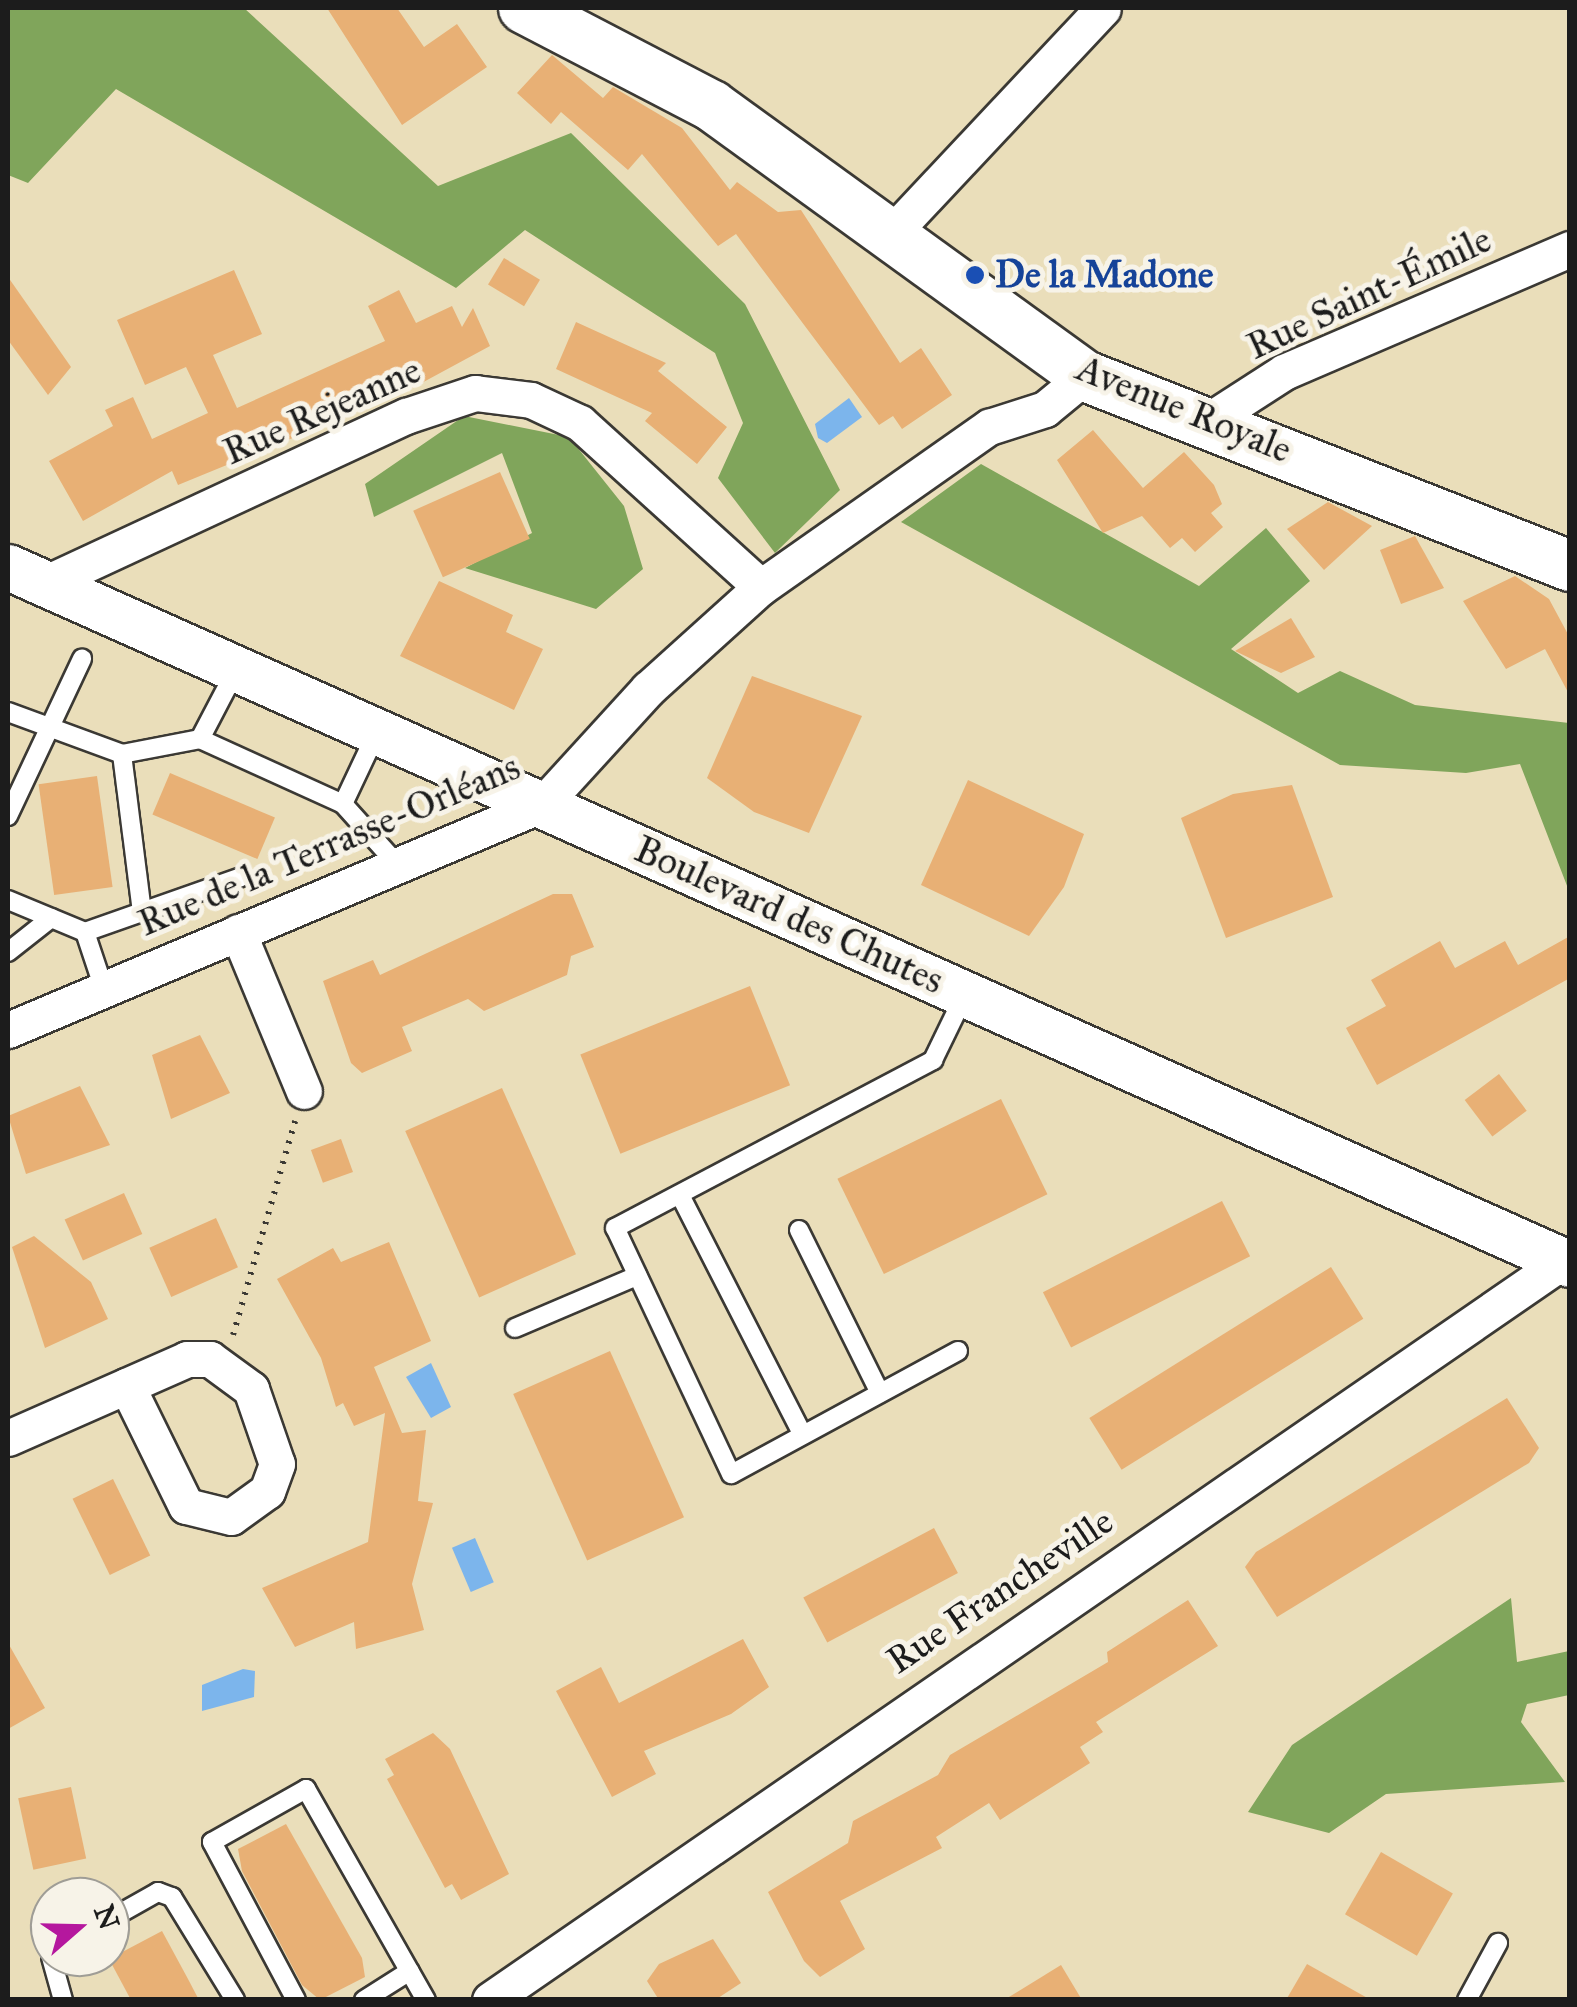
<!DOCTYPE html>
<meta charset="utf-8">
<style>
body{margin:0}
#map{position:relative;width:1577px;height:2007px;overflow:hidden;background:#eadeba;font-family:"IM FELL Great Primer",serif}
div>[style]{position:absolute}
.forest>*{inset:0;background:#80a55b}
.water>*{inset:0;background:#7cb5ec;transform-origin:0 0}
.building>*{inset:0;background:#e8b075;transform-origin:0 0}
.path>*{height:6px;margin-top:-3px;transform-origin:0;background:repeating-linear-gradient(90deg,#3b3934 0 2.5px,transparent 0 10.5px)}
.roads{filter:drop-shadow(2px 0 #3b3934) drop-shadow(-2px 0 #3b3934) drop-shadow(0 2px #3b3934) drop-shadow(0 -2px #3b3934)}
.service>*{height:18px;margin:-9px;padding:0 9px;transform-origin:9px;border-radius:9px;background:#fff}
.minor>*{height:35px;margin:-17.5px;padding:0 17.5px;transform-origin:17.5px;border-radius:17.5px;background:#fff}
.tertiary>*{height:45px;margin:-22.5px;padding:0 22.5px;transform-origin:22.5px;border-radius:22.5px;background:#fff}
.secondary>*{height:50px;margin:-25px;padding:0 25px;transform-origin:25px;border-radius:25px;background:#fff}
.dots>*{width:28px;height:28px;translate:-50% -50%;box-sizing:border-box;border:5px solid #f7f3e8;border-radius:50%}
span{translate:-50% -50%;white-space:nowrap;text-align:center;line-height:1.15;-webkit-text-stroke:10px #f7f3e8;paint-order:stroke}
.transit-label{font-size:38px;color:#164399;font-weight:700}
.left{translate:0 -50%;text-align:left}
.street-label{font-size:38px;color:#1c1c1c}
.frame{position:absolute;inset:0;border:10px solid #1c1c1c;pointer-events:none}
.north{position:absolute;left:30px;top:1877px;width:100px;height:100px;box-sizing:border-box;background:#f7f3e8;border:2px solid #9f9d96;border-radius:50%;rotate:70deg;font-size:28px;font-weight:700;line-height:40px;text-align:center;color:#1c1c1c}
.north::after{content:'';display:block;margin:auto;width:35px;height:45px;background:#b5179e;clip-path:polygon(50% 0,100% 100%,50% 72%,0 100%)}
</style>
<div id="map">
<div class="forest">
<i style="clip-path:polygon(8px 8px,244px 8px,438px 186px,571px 133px,745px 304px,840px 490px,775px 553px,718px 478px,743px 423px,715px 353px,525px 230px,456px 288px,116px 89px,28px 183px,8px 175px)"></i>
<i style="clip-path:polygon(464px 416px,569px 437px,624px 506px,643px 569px,596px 609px,465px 568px,532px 533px,502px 453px,374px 517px,365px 484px)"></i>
<i style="clip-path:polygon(981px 464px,1199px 586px,1266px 528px,1310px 581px,1231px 649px,1298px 693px,1340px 671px,1415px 705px,1569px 723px,1569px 891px,1520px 764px,1466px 773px,1340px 765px,901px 522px)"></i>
<i style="clip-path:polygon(1511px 1598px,1517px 1662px,1569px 1651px,1569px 1695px,1527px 1704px,1521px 1722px,1565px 1782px,1386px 1794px,1329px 1833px,1248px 1812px,1292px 1745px)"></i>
</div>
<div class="water">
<i style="clip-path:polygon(849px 398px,862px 417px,827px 443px,818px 438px,815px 424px)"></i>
<i style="clip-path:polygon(431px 1363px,451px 1407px,431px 1418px,406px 1377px)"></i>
<i style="left:475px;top:1538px;width:48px;height:25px;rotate:67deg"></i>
<i style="clip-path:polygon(243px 1669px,255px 1671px,254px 1697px,202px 1711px,202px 1685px)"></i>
</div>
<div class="building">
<i style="clip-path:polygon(327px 8px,397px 8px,424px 47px,457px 24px,487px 67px,402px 125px)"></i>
<i style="clip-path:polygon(552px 55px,603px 98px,613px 87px,682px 128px,730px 190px,737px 182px,778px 212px,801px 210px,900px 363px,921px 348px,952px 395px,902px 429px,893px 416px,879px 425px,736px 234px,718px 246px,642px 154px,628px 170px,561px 112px,551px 124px,517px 93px)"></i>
<i style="left:504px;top:258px;width:42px;height:31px;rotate:31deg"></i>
<i style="clip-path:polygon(234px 270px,262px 334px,213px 355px,237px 408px,385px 341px,368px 306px,399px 290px,416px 323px,452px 306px,462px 327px,473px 308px,490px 346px,405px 392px,178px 485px,172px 471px,83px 521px,49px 461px,113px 426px,105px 410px,133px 397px,152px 439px,208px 413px,186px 367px,145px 385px,117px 320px)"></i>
<i style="clip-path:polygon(8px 277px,71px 367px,48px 395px,8px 340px)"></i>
<i style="clip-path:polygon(576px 322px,666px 363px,658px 371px,727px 427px,697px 464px,645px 421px,652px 413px,556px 369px)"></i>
<i style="clip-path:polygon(1093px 430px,1143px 488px,1184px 452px,1214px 485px,1222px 504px,1211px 513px,1223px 527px,1195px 552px,1182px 538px,1170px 548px,1142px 516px,1103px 533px,1057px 460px)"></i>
<i style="left:500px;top:472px;width:73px;height:95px;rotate:66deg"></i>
<i style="clip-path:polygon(1328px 502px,1372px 526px,1324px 570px,1287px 529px)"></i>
<i style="clip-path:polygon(1415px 536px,1444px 588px,1401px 604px,1380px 550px)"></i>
<i style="clip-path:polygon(1515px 576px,1549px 599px,1570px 638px,1570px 696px,1545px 649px,1506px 669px,1463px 601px)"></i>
<i style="clip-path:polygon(439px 581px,513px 615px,506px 632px,543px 649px,514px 710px,400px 656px)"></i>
<i style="clip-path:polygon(1291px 618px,1315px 657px,1281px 673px,1235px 651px)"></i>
<i style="clip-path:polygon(752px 676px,862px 716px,809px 833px,754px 812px,707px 778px)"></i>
<i style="left:170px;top:773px;width:114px;height:45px;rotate:23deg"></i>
<i style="left:97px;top:776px;width:112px;height:59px;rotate:82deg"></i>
<i style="clip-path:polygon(968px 780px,1084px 834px,1064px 887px,1029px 936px,921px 885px)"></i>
<i style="clip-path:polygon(1292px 785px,1333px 897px,1226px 938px,1181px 818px,1233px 794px)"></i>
<i style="clip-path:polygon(553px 894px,572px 894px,594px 947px,571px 956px,567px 975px,484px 1011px,468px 999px,402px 1027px,412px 1051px,362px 1073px,351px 1063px,323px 981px,373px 960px,380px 975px)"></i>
<i style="clip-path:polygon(1570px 936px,1570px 978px,1377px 1085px,1346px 1028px,1386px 1006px,1371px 980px,1440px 941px,1455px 968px,1505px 941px,1518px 965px)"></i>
<i style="left:750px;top:986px;width:107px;height:183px;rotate:68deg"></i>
<i style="clip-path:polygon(200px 1035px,230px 1093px,171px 1119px,152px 1055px)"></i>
<i style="left:1499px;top:1074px;width:46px;height:43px;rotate:53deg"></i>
<i style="clip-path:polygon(80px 1086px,110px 1145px,26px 1174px,8px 1116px)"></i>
<i style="left:502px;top:1088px;width:182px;height:106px;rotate:66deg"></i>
<i style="left:1001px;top:1099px;width:106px;height:182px;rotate:64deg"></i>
<i style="left:341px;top:1139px;width:35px;height:32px;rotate:70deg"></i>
<i style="left:124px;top:1193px;width:45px;height:65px;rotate:66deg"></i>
<i style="left:1222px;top:1201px;width:62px;height:201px;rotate:63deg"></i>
<i style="left:216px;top:1218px;width:54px;height:73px;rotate:66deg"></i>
<i style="clip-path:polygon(34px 1236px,91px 1282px,108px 1319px,45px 1348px,12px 1247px)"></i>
<i style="clip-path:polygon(389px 1242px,431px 1341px,374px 1367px,402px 1433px,426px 1430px,418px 1501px,433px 1503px,412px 1584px,424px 1630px,356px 1649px,354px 1622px,295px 1647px,262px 1588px,368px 1542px,385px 1413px,354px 1426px,343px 1403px,336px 1407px,321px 1358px,277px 1279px,333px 1248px,341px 1262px)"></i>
<i style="left:1331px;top:1267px;width:61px;height:285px;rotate:58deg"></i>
<i style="left:610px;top:1351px;width:182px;height:106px;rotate:66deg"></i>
<i style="clip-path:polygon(1507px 1398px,1539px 1448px,1529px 1463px,1277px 1617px,1245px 1567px,1256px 1552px)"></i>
<i style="left:113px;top:1479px;width:85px;height:45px;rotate:64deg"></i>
<i style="left:934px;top:1528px;width:51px;height:148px;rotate:62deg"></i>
<i style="clip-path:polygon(1188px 1600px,1218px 1646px,1096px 1722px,1103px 1732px,1080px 1747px,1090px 1763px,1000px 1820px,989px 1803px,936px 1837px,942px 1848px,840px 1901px,865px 1949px,820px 1977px,804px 1961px,768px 1892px,848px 1843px,853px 1821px,938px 1775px,950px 1755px,1108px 1662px,1107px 1652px)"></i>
<i style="clip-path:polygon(743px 1639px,769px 1687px,731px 1714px,644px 1751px,656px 1774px,612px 1797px,556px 1691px,601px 1667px,619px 1703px)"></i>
<i style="clip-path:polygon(8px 1643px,45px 1708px,8px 1729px)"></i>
<i style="clip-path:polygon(433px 1733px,450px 1749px,509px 1874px,461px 1900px,452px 1884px,445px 1888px,387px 1779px,394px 1775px,385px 1759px)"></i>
<i style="left:71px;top:1787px;width:73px;height:54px;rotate:78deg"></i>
<i style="clip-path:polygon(286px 1824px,362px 1958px,365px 1977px,320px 2000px,302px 1985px,242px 1871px,238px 1849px)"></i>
<i style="left:1381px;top:1852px;width:83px;height:72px;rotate:30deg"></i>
<i style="clip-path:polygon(162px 1931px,188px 1979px,199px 2000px,131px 2000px,109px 1959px)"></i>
<i style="clip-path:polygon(713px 1939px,741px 1983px,715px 2000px,659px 2000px,647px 1981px,659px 1964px)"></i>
<i style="clip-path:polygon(1307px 1964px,1371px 2000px,1286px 2000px)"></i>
<i style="clip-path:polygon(1061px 1965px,1082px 2000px,1004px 2000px)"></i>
</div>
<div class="path">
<i style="left:233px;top:1335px;width:223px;rotate:-73.8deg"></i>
</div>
<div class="roads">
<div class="service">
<i style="left:8px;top:712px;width:121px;rotate:20.2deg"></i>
<i style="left:122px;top:754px;width:79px;rotate:-10.9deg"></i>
<i style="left:200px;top:739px;width:78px;rotate:-62.4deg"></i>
<i style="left:200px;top:739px;width:157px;rotate:24.4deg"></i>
<i style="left:343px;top:804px;width:82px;rotate:48deg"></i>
<i style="left:122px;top:754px;width:159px;rotate:82.8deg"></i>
<i style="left:343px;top:804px;width:80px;rotate:-64.7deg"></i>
<i style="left:8px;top:816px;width:174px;rotate:-64.8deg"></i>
<i style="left:8px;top:900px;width:83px;rotate:22.6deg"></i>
<i style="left:85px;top:932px;width:165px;rotate:-19.4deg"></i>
<i style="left:85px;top:932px;width:60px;rotate:71.6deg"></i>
<i style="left:8px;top:952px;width:55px;rotate:-38.3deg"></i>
<i style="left:681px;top:1197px;width:267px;rotate:62.9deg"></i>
<i style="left:799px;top:1230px;width:182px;rotate:63.6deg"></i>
<i style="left:515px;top:1328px;width:133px;rotate:-23.1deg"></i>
<i style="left:958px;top:1351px;width:258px;rotate:151.5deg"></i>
<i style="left:731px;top:1474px;width:272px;rotate:-115.2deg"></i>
<i style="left:615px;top:1228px;width:360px;rotate:-27.8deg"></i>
<i style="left:933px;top:1060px;width:73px;rotate:-64.1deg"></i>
<i style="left:110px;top:1919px;width:55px;rotate:-29.4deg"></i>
<i style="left:158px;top:1892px;width:15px;rotate:20deg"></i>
<i style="left:172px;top:1897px;width:121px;rotate:58.5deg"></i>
<i style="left:51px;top:1957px;width:45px;rotate:74.4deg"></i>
<i style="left:296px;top:2000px;width:179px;rotate:-118deg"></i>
<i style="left:212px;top:1842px;width:108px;rotate:-29.4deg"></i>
<i style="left:306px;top:1789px;width:243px;rotate:60.4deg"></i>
<i style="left:364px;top:2000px;width:54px;rotate:-32.2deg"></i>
<i style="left:1467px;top:2000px;width:65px;rotate:-61.5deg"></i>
</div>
<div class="minor">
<i style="left:892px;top:233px;width:308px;rotate:-46.8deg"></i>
<i style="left:1208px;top:421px;width:90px;rotate:-32.8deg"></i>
<i style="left:1284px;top:372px;width:311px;rotate:-23.3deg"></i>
<i style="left:46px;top:583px;width:397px;rotate:-24.9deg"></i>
<i style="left:406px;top:416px;width:73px;rotate:-18.4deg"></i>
<i style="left:475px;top:393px;width:56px;rotate:7.1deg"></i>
<i style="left:531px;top:400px;width:54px;rotate:25.1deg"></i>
<i style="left:580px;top:423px;width:244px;rotate:42.2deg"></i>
<i style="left:238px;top:932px;width:172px;rotate:67.5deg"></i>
<i style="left:8px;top:1030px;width:581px;rotate:-22.9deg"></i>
<i style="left:543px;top:804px;width:156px;rotate:-47.6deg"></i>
<i style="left:648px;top:689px;width:152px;rotate:-42.1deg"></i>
<i style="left:761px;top:587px;width:279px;rotate:-35.1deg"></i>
<i style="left:989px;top:427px;width:59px;rotate:-17.8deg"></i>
<i style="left:1045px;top:409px;width:52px;rotate:-39.5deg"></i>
<i style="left:8px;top:1438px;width:196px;rotate:-23.8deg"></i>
<i style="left:187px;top:1359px;width:23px"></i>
<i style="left:210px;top:1359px;width:51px;rotate:36.2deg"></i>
<i style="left:251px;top:1389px;width:79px;rotate:70.9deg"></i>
<i style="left:277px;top:1464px;width:29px;rotate:110deg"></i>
<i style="left:267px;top:1491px;width:44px;rotate:144.2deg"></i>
<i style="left:231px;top:1517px;width:46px;rotate:-166.3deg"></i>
<i style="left:186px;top:1506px;width:134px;rotate:-116.2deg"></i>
<i style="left:490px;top:2000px;width:1303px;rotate:-34.56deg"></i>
</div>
<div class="tertiary">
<i style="left:8px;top:567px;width:1710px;rotate:24.05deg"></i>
</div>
<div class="secondary">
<i style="left:524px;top:8px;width:212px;rotate:27.5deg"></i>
<i style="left:712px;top:106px;width:460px;rotate:35.9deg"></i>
<i style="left:1085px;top:376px;width:521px;rotate:21.39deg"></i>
</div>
</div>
<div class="dots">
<i style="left:975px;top:275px;background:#1a4fb4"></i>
</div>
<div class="transit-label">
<span class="left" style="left:995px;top:275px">De la Madone</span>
</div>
<div class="street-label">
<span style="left:1369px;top:293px;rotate:-25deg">Rue Saint-Émile</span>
<span style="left:1184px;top:409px;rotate:22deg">Avenue Royale</span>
<span style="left:322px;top:411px;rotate:-24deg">Rue Rejeanne</span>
<span style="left:329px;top:845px;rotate:-23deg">Rue de la Terrasse-Orléans</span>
<span style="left:789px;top:915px;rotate:24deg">Boulevard des Chutes</span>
<span style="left:1000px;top:1591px;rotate:-34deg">Rue Francheville</span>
</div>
<div class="frame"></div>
<div class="north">N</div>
</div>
